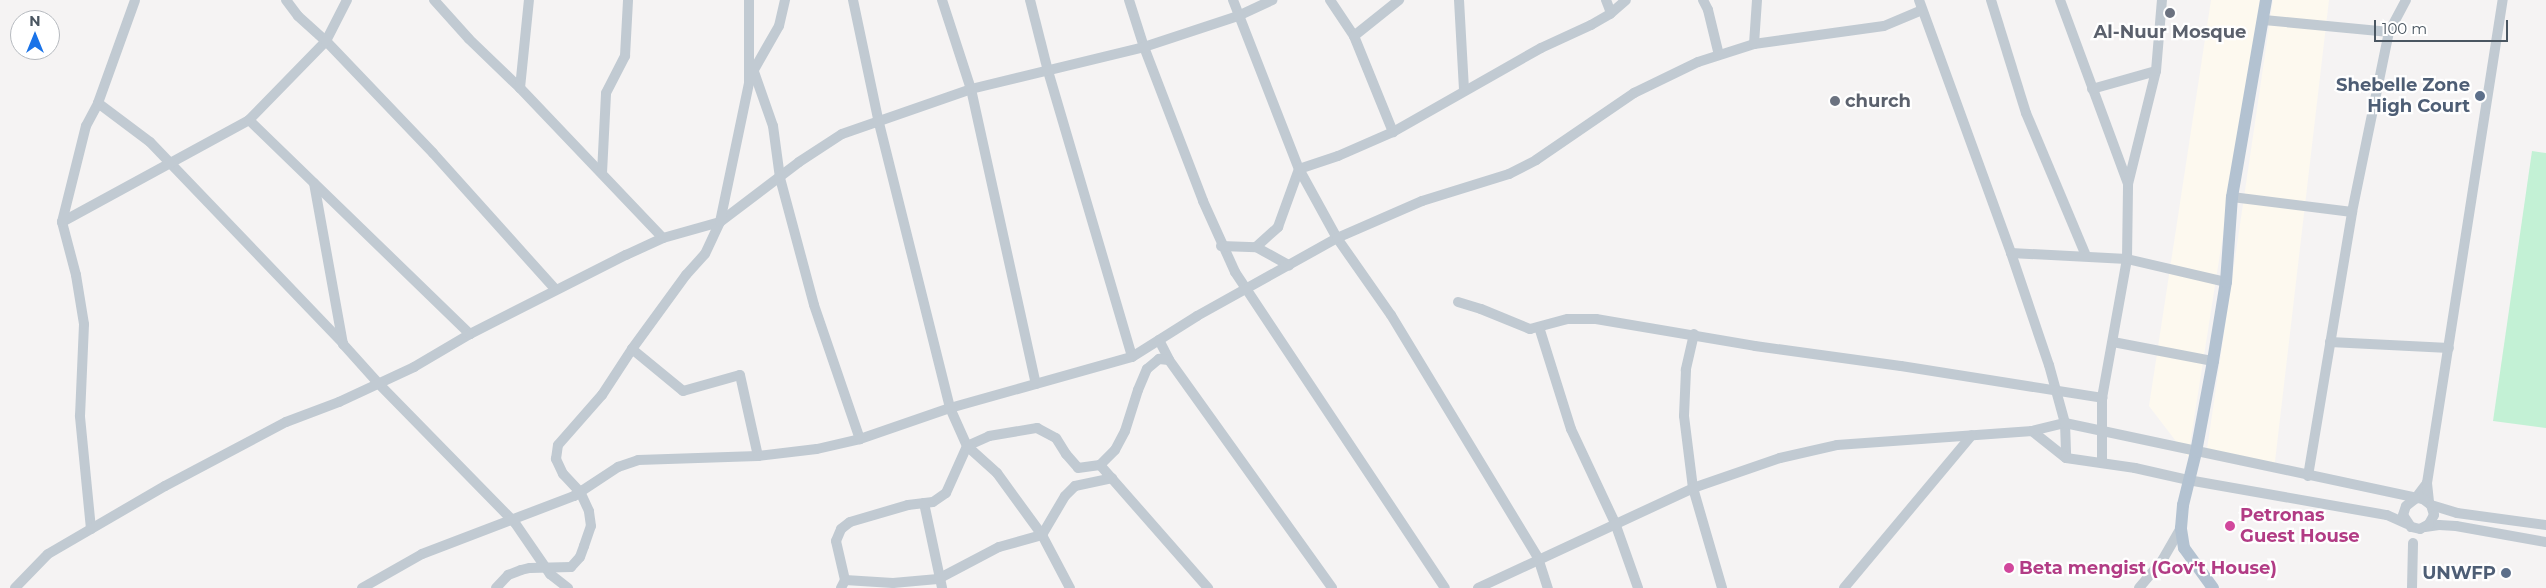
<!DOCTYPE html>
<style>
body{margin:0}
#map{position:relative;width:2546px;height:588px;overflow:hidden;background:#f5f3f3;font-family:Montserrat,sans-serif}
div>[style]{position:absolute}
.commercial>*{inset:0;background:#fdf9ef}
.green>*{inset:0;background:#c3f1d5}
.minor>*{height:10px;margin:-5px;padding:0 5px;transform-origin:5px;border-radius:5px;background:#c1cad2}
.major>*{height:12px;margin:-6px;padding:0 6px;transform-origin:6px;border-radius:6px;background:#b3c2d1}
.dots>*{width:14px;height:14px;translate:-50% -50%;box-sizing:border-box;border:2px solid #fff;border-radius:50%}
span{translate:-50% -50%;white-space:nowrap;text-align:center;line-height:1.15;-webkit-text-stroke:4.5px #fff;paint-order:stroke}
.worship-label{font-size:18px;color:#5b616d;font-weight:700}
.left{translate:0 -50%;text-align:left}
.service-label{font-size:18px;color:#4e5e75;font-weight:700}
.right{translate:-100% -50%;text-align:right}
.hotel-label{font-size:18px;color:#b23c85;font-weight:700}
.north{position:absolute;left:10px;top:10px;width:50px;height:50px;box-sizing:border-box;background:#fff;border:1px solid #b7bbc0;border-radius:50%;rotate:0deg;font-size:14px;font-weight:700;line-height:20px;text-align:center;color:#4a5661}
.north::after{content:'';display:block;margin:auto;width:18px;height:22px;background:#1a73e8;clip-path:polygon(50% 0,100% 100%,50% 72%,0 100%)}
.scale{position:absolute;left:2374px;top:20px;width:134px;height:22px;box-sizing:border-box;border:2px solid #4a5661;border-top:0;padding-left:6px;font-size:15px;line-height:18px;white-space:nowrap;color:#4a5661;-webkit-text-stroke:4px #fff;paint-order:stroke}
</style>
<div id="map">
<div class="commercial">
<i style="clip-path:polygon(2211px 0,2260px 0,2188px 457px,2149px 406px)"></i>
<i style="clip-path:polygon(2273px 0,2329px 0,2274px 470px,2206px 456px)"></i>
</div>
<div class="green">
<i style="clip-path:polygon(2532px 151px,2546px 153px,2546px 428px,2493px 421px)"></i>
</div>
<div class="minor">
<i style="left:286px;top:0;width:20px;rotate:53deg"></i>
<i style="left:298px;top:16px;width:38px;rotate:42deg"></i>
<i style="left:326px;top:41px;width:155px;rotate:46.3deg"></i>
<i style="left:433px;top:153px;width:183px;rotate:48.1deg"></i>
<i style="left:434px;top:0;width:52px;rotate:48.1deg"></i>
<i style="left:469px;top:39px;width:71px;rotate:43.9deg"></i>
<i style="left:520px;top:88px;width:207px;rotate:46.4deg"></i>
<i style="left:853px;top:0;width:126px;rotate:78.1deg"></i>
<i style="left:879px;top:123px;width:294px;rotate:76deg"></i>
<i style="left:950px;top:408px;width:42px;rotate:65.9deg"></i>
<i style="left:967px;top:446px;width:40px;rotate:42deg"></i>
<i style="left:997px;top:473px;width:77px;rotate:54deg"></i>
<i style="left:1042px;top:535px;width:60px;rotate:62.2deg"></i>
<i style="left:942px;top:0;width:94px;rotate:72deg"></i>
<i style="left:971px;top:89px;width:302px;rotate:77.6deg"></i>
<i style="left:1030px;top:0;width:73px;rotate:75.8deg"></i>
<i style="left:1048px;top:71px;width:298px;rotate:73.6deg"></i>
<i style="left:1129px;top:0;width:49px;rotate:72.3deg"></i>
<i style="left:1144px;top:47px;width:165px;rotate:69deg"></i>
<i style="left:1203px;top:201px;width:78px;rotate:65.7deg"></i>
<i style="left:1235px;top:272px;width:379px;rotate:56.4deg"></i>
<i style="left:1233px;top:0;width:181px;rotate:68.7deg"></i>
<i style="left:1299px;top:169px;width:79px;rotate:61.2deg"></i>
<i style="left:1337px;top:238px;width:94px;rotate:55deg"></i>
<i style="left:1391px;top:315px;width:284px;rotate:58.8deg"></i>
<i style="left:1538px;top:558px;width:32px;rotate:72deg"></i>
<i style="left:1330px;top:0;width:43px;rotate:56.3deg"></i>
<i style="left:1354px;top:36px;width:104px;rotate:67.9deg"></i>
<i style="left:1459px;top:0;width:90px;rotate:86.8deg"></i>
<i style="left:1606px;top:0;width:14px;rotate:69deg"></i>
<i style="left:1703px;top:0;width:11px;rotate:63deg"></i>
<i style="left:1708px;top:10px;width:46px;rotate:76.3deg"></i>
<i style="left:1919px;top:0;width:269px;rotate:70deg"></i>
<i style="left:2011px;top:253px;width:118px;rotate:71.3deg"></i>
<i style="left:2049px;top:365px;width:60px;rotate:74.6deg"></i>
<i style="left:2065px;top:423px;width:35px;rotate:88deg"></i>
<i style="left:1991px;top:0;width:118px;rotate:72.8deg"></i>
<i style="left:2026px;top:113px;width:155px;rotate:67.2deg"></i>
<i style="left:2060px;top:0;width:196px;rotate:69.7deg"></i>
<i style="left:2264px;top:20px;width:126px;rotate:5.5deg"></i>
<i style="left:1354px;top:36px;width:58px;rotate:-38.7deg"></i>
<i style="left:1754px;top:44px;width:44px;rotate:-86.1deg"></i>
<i style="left:753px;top:69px;width:60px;rotate:70.7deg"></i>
<i style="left:773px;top:126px;width:52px;rotate:82.3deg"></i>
<i style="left:780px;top:178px;width:131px;rotate:75deg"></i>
<i style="left:814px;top:305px;width:142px;rotate:71.1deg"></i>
<i style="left:751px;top:75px;width:56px;rotate:-60.3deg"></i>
<i style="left:779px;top:26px;width:27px;rotate:-77deg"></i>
<i style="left:520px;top:88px;width:88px;rotate:-84.2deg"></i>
<i style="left:2092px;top:89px;width:66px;rotate:-15.7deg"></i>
<i style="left:98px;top:103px;width:65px;rotate:36.9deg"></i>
<i style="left:150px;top:142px;width:279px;rotate:46.2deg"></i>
<i style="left:249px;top:120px;width:308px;rotate:44.1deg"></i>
<i style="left:602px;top:173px;width:80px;rotate:-87.1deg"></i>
<i style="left:606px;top:93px;width:42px;rotate:-62.8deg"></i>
<i style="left:625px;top:56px;width:56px;rotate:-86.9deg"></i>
<i style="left:314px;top:183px;width:164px;rotate:79.8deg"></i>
<i style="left:343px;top:344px;width:52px;rotate:48.1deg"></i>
<i style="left:378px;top:383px;width:196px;rotate:45.6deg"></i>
<i style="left:515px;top:523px;width:62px;rotate:55.5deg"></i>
<i style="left:550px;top:574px;width:23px;rotate:38deg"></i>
<i style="left:2232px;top:197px;width:121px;rotate:7.1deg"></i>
<i style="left:62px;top:222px;width:213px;rotate:-28.6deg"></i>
<i style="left:249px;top:120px;width:110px;rotate:-45.7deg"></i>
<i style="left:326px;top:41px;width:46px;rotate:-62.9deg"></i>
<i style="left:1221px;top:246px;width:35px;rotate:2deg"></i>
<i style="left:1256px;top:247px;width:30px;rotate:-42deg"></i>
<i style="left:1278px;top:227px;width:62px;rotate:-70.1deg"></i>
<i style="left:1299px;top:169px;width:41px;rotate:-18.4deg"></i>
<i style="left:1338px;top:156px;width:60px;rotate:-23.6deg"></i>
<i style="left:1393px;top:132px;width:170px;rotate:-29.6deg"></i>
<i style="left:1541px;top:48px;width:55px;rotate:-24.7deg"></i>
<i style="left:1591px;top:25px;width:22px;rotate:-30deg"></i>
<i style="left:1610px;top:14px;width:21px;rotate:-41deg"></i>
<i style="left:1256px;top:247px;width:38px;rotate:29deg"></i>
<i style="left:2011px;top:253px;width:116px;rotate:3deg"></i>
<i style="left:2127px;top:259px;width:102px;rotate:13.1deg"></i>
<i style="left:1458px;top:302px;width:24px;rotate:17deg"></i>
<i style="left:1481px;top:309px;width:53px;rotate:22.2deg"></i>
<i style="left:1530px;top:329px;width:39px;rotate:-15deg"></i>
<i style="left:1568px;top:319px;width:28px"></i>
<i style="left:1596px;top:319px;width:161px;rotate:9.6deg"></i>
<i style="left:1755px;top:346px;width:147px;rotate:7.8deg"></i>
<i style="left:1901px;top:366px;width:204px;rotate:9deg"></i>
<i style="left:1539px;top:327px;width:107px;rotate:72.6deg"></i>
<i style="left:1571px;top:429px;width:104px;rotate:64.9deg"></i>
<i style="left:1615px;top:523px;width:69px;rotate:70.5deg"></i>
<i style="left:1694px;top:334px;width:37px;rotate:103deg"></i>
<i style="left:1686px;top:370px;width:46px;rotate:92.5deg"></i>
<i style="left:1684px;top:416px;width:73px;rotate:82.9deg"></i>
<i style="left:1693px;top:488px;width:104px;rotate:73.8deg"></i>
<i style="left:1159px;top:340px;width:22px;rotate:63deg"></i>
<i style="left:1169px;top:360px;width:280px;rotate:54.4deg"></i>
<i style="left:2113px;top:342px;width:102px;rotate:10.8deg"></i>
<i style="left:2330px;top:342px;width:119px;rotate:2.9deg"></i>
<i style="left:632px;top:349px;width:66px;rotate:39.5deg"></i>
<i style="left:683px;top:391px;width:59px;rotate:-15.7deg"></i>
<i style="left:740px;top:375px;width:83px;rotate:77.5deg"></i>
<i style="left:2032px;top:431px;width:43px;rotate:38.5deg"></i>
<i style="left:2066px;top:458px;width:70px;rotate:8.2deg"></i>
<i style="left:2135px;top:468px;width:54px;rotate:12.8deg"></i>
<i style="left:2188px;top:480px;width:202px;rotate:10deg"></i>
<i style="left:2387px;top:515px;width:22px;rotate:24deg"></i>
<i style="left:2102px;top:463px;width:65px;rotate:-90deg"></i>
<i style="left:2102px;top:398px;width:141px;rotate:-79.8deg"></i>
<i style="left:2127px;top:259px;width:75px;rotate:-89.2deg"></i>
<i style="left:2128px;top:184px;width:116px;rotate:-76.1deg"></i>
<i style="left:2156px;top:71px;width:71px;rotate:-85.2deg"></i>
<i style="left:1100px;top:465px;width:164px;rotate:48.7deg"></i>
<i style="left:2308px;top:476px;width:268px;rotate:-80.5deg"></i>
<i style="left:2352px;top:212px;width:184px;rotate:-78.4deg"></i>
<i style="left:2389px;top:32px;width:36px;rotate:-62deg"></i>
<i style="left:2427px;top:483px;width:489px;rotate:-81.1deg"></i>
<i style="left:2415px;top:499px;width:20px;rotate:-53deg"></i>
<i style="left:2427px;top:483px;width:20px;rotate:84deg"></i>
<i style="left:924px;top:503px;width:87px;rotate:78deg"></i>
<i style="left:2431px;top:505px;width:27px;rotate:17deg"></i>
<i style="left:2457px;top:513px;width:90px;rotate:7.7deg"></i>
<i style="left:2425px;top:527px;width:14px;rotate:-8deg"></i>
<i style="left:2439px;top:525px;width:17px;rotate:3deg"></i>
<i style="left:2456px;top:526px;width:91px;rotate:10.1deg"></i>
<i style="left:91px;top:529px;width:114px;rotate:-95.6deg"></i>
<i style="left:80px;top:416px;width:92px;rotate:-87.5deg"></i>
<i style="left:84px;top:324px;width:50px;rotate:-99.3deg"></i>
<i style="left:76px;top:275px;width:55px;rotate:-104.8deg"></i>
<i style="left:62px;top:222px;width:99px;rotate:-76deg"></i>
<i style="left:86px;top:126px;width:26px;rotate:-62deg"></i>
<i style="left:98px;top:103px;width:109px;rotate:-70.2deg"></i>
<i style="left:845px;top:580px;width:48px;rotate:3.6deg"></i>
<i style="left:893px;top:583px;width:45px;rotate:-5.1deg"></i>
<i style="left:938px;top:579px;width:69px;rotate:-27.7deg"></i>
<i style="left:999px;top:547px;width:45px;rotate:-15.6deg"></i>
<i style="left:1042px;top:535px;width:45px;rotate:-59.5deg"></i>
<i style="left:1065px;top:496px;width:14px;rotate:-45deg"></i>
<i style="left:1075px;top:486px;width:38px;rotate:-12deg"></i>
<i style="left:15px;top:588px;width:47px;rotate:-45.9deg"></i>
<i style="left:48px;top:554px;width:135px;rotate:-30.2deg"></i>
<i style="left:165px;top:486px;width:137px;rotate:-27.9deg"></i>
<i style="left:286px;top:422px;width:57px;rotate:-20.7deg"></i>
<i style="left:339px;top:402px;width:83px;rotate:-25deg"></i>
<i style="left:414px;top:367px;width:65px;rotate:-30.5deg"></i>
<i style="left:470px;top:334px;width:175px;rotate:-26.9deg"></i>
<i style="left:626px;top:255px;width:41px;rotate:-24.7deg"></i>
<i style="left:663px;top:238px;width:59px;rotate:-15.7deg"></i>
<i style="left:720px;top:222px;width:99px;rotate:-37.2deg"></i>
<i style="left:799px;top:162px;width:51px;rotate:-33.1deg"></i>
<i style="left:842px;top:134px;width:137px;rotate:-19.2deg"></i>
<i style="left:971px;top:89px;width:178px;rotate:-13.6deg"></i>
<i style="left:1144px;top:47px;width:99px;rotate:-18.3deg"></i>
<i style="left:1238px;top:16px;width:38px;rotate:-25deg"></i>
<i style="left:362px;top:588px;width:69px;rotate:-29.5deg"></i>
<i style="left:422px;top:554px;width:163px;rotate:-20.9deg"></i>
<i style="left:574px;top:496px;width:53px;rotate:-33.4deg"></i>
<i style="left:618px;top:467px;width:21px;rotate:-19deg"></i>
<i style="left:638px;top:460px;width:120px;rotate:-1.9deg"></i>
<i style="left:758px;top:456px;width:59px;rotate:-6.8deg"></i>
<i style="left:817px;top:449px;width:44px;rotate:-13.1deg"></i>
<i style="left:860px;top:439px;width:95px;rotate:-19deg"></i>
<i style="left:950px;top:408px;width:189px;rotate:-15.7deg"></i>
<i style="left:1132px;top:357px;width:77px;rotate:-32.2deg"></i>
<i style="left:1197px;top:316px;width:160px;rotate:-29.1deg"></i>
<i style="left:1337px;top:238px;width:93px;rotate:-23.5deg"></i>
<i style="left:1422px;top:201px;width:91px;rotate:-17.2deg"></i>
<i style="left:1509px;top:174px;width:30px;rotate:-27deg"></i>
<i style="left:1536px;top:160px;width:119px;rotate:-34.4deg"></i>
<i style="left:1634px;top:93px;width:71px;rotate:-25.8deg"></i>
<i style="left:1698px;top:62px;width:59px;rotate:-17.8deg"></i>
<i style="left:1754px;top:44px;width:131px;rotate:-7.9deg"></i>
<i style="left:1884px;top:26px;width:41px;rotate:-22.8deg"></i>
<i style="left:496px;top:588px;width:18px;rotate:-47deg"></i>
<i style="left:508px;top:575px;width:14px;rotate:-21deg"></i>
<i style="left:521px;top:570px;width:9px;rotate:-13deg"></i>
<i style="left:530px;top:568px;width:41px;rotate:-1.4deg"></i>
<i style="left:571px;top:567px;width:13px;rotate:-48deg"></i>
<i style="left:580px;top:557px;width:12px;rotate:-70deg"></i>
<i style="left:584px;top:546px;width:21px;rotate:-71deg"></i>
<i style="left:591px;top:526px;width:15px;rotate:-98deg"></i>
<i style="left:589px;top:511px;width:21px;rotate:-115deg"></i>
<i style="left:580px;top:492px;width:25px;rotate:-133deg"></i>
<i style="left:563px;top:474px;width:17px;rotate:-115deg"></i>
<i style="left:556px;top:459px;width:14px;rotate:-82deg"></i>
<i style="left:558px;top:445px;width:67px;rotate:-48.7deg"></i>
<i style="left:602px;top:395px;width:55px;rotate:-56.9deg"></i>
<i style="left:632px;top:349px;width:92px;rotate:-53.9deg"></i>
<i style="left:686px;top:275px;width:28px;rotate:-48deg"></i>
<i style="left:705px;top:254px;width:35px;rotate:-65deg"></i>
<i style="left:720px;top:222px;width:142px;rotate:-78.2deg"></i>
<i style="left:749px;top:83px;width:83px;rotate:-90deg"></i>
<i style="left:841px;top:588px;width:9px;rotate:-63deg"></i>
<i style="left:845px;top:580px;width:40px;rotate:-103deg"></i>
<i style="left:836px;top:541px;width:13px;rotate:-67deg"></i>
<i style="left:841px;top:529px;width:11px;rotate:-38deg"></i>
<i style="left:850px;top:522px;width:60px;rotate:-16.3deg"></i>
<i style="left:908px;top:505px;width:25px;rotate:-7deg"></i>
<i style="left:933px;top:502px;width:16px;rotate:-35deg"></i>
<i style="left:946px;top:493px;width:51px;rotate:-65.9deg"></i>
<i style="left:967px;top:446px;width:24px;rotate:-24deg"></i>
<i style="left:989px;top:436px;width:49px;rotate:-9.5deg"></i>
<i style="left:1037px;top:428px;width:21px;rotate:28deg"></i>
<i style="left:1056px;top:438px;width:19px;rotate:58deg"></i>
<i style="left:1066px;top:454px;width:18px;rotate:49deg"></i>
<i style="left:1078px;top:468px;width:22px;rotate:-8deg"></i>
<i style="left:1100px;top:465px;width:21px;rotate:-45deg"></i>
<i style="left:1115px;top:450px;width:21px;rotate:-62deg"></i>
<i style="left:1125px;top:431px;width:43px;rotate:-72.4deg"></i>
<i style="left:1138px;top:390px;width:23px;rotate:-67deg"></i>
<i style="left:1147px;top:369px;width:16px;rotate:-40deg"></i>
<i style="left:1159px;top:359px;width:10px;rotate:6deg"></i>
<i style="left:1478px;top:588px;width:237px;rotate:-24.9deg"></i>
<i style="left:1693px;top:488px;width:92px;rotate:-19deg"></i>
<i style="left:1780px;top:458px;width:58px;rotate:-12.8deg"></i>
<i style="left:1837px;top:445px;width:196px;rotate:-4.1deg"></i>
<i style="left:2032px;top:431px;width:34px;rotate:-14deg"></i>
<i style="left:2065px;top:423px;width:366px;rotate:12deg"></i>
<i style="left:2423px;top:499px;width:10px;rotate:37deg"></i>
<i style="left:2431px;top:505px;width:10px;rotate:73deg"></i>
<i style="left:2434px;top:515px;width:10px;rotate:119deg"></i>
<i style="left:2429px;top:524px;width:10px;rotate:151deg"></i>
<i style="left:2420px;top:529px;width:9px;rotate:-167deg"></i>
<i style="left:2411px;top:527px;width:14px;rotate:-124deg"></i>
<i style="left:2403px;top:515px;width:9px;rotate:-72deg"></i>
<i style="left:2406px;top:506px;width:11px;rotate:-38deg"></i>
<i style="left:1844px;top:588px;width:199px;rotate:-50.1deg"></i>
<i style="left:2139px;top:588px;width:38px;rotate:-50deg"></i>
<i style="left:2163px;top:559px;width:36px;rotate:-60deg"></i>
<i style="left:2412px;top:588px;width:45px;rotate:-88.7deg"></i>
</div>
<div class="major">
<i style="left:2213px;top:588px;width:49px;rotate:-125.9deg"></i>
<i style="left:2184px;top:548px;width:20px;rotate:-99deg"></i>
<i style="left:2181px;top:528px;width:23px;rotate:-85deg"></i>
<i style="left:2183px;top:505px;width:55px;rotate:-76.2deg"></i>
<i style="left:2196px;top:452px;width:93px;rotate:-79.4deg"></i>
<i style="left:2213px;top:361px;width:80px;rotate:-80.7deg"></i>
<i style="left:2226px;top:282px;width:85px;rotate:-86deg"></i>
<i style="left:2232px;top:197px;width:200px;rotate:-80.2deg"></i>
</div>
<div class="dots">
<i style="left:2170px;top:13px;background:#6b7280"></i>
<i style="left:2480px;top:96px;background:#5c6f8a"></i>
<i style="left:1835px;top:101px;background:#6b7280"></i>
<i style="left:2230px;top:526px;background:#d1479c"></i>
<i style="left:2009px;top:568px;background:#d1479c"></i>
<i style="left:2506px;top:573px;background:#5c6f8a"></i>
</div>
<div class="worship-label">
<span style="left:2170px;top:32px">Al-Nuur Mosque</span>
<span class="left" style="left:1845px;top:101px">church</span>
</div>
<div class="service-label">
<span class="right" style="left:2470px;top:96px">Shebelle Zone<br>High Court</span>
<span class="right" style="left:2496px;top:573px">UNWFP</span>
</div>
<div class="hotel-label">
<span class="left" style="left:2240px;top:526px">Petronas<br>Guest House</span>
<span class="left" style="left:2019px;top:568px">Beta mengist (Gov't House)</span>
</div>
<div class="north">N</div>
<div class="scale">100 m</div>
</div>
